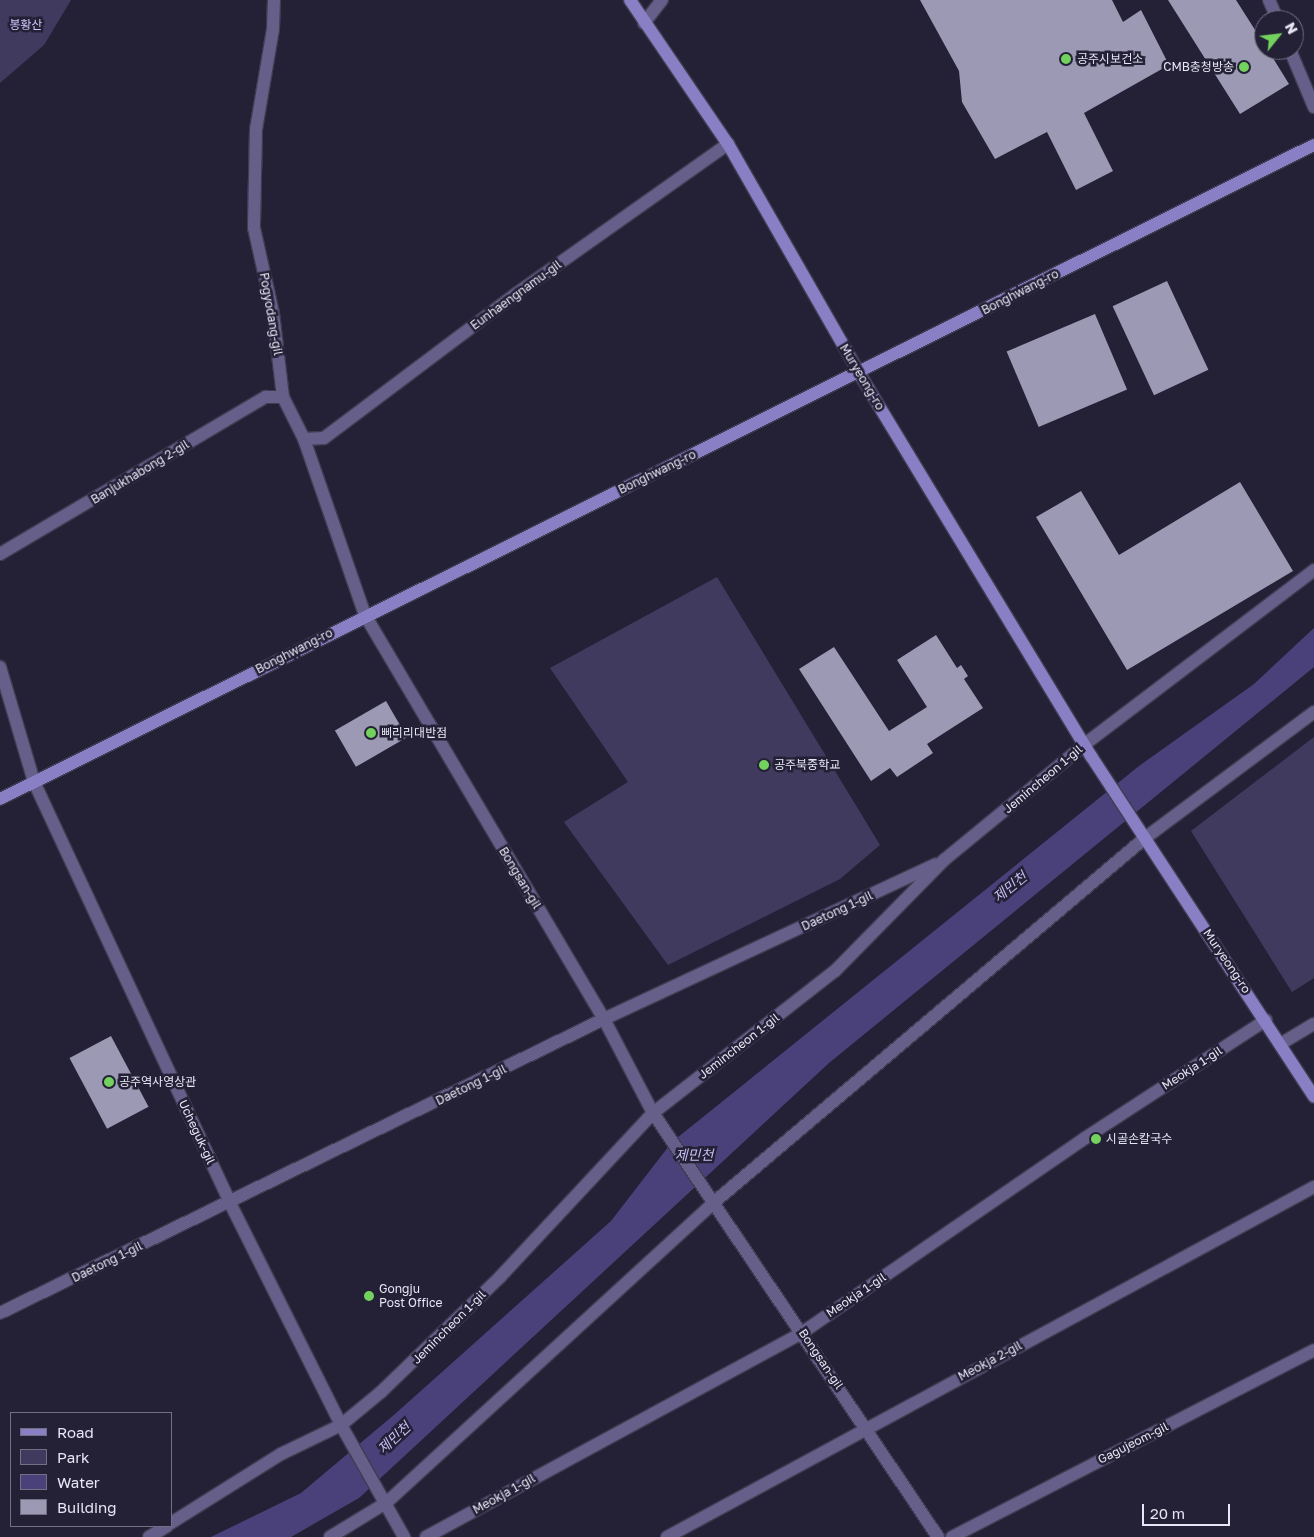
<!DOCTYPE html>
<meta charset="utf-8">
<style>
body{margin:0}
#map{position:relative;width:1314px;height:1537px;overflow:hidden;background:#242137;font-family:"Golos Text","Noto Sans KR",sans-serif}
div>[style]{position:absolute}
.green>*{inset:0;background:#403b5e}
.water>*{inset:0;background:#4b417a}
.building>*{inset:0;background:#9b99b3;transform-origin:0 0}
.roads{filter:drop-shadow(1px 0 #3f3d51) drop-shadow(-1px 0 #3f3d51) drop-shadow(0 1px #3f3d51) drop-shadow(0 -1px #3f3d51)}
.service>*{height:12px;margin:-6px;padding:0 6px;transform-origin:6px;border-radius:6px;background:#655f8a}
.pedestrian>*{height:12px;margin:-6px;padding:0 6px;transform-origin:6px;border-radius:6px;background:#655f8a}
.minor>*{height:12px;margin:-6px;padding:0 6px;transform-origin:6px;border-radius:6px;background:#655f8a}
.secondary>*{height:12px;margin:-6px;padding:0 6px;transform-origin:6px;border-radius:6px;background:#897fc5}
.dots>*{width:14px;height:14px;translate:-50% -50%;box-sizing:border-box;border:2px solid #242137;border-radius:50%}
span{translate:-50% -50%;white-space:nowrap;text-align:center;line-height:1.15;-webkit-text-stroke:5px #242137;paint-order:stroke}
.park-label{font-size:12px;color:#cdc7fc}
.poi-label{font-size:12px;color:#e7e6f4}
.left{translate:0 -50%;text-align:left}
.right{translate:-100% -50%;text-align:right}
.street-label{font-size:12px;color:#e7e6f4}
.water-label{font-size:14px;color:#c4bef2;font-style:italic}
.legend{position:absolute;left:10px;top:1412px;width:162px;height:115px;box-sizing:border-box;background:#242137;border:1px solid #727083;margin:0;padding:6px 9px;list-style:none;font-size:15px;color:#e7e6f4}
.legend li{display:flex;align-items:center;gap:10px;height:25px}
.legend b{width:25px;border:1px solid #727083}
.north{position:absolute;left:1254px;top:10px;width:50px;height:50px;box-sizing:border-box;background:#242137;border:1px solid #727083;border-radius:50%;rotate:61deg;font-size:14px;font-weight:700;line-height:20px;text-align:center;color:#e7e6f4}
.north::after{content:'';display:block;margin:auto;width:18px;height:22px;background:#73d25d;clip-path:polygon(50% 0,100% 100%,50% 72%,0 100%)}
.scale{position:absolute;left:1142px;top:1504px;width:88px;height:22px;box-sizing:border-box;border:2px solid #e7e6f4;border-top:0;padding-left:6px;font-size:15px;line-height:18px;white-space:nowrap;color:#e7e6f4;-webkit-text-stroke:4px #242137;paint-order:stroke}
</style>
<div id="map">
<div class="green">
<i style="clip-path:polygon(0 0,71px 0,44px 45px,0 83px)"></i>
<i style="clip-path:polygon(717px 577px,880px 845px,840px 879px,668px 965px,564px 822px,628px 782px,550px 668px)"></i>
<i style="clip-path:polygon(1314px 737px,1314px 978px,1292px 992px,1191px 831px)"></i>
</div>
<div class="water">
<i style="clip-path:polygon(1314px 628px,1314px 667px,829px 1063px,359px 1498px,291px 1537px,211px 1537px,301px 1493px,395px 1414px,611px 1221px,672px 1142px,1139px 766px,1254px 684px)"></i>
</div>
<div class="building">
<i style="clip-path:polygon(920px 0,1112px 0,1123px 22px,1141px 10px,1169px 65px,1084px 113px,1113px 171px,1076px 190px,1047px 132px,995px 159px,962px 102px,959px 71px)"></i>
<i style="clip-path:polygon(1168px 0,1236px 0,1264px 44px,1264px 50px,1268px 50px,1289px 84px,1240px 114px)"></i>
<i style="left:1167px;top:281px;width:98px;height:60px;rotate:65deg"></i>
<i style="left:1095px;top:314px;width:82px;height:96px;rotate:67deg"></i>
<i style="clip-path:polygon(1240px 482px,1293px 571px,1127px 670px,1036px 517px,1081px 491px,1119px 555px)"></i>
<i style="clip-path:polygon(936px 635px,957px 668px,961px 665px,968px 676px,964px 679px,983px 708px,927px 744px,933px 753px,897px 777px,890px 768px,871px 781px,799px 669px,834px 647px,889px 731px,927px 707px,897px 660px)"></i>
<i style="left:386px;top:701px;width:42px;height:59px;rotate:60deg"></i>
<i style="left:111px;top:1036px;width:80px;height:47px;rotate:62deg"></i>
</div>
<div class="roads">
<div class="service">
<i style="left:330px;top:1537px;width:66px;rotate:-31.3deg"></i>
<i style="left:386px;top:1503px;width:442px;rotate:-42.5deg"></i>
<i style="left:712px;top:1204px;width:567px;rotate:-40.21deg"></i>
<i style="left:1145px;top:838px;width:211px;rotate:-36.7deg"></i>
</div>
<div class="pedestrian">
<i style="left:1282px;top:1043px;width:37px;rotate:-31deg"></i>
</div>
<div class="minor">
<i style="left:274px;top:0;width:29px;rotate:92deg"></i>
<i style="left:273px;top:29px;width:101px;rotate:99.6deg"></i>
<i style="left:256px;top:129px;width:99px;rotate:91.2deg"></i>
<i style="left:254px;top:228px;width:87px;rotate:77.4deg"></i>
<i style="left:273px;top:313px;width:85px;rotate:83.2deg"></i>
<i style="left:283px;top:397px;width:47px;rotate:63.4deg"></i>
<i style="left:304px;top:439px;width:186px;rotate:70.9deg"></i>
<i style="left:365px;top:615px;width:469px;rotate:59.4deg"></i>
<i style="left:604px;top:1019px;width:106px;rotate:62.5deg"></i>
<i style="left:653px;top:1113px;width:511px;rotate:56.09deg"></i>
<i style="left:1269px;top:0;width:22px;rotate:66deg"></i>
<i style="left:644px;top:23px;width:29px;rotate:-52deg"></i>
<i style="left:1290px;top:50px;width:62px;rotate:67.2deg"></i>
<i style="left:304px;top:439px;width:20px;rotate:-3deg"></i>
<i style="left:324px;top:438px;width:240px;rotate:-36.9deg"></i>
<i style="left:516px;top:294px;width:260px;rotate:-35.3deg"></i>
<i style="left:0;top:554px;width:309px;rotate:-30.6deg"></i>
<i style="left:266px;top:397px;width:17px"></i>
<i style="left:0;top:667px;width:120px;rotate:73.5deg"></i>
<i style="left:34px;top:782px;width:464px;rotate:65deg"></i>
<i style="left:230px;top:1203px;width:248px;rotate:63.4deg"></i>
<i style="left:341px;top:1425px;width:129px;rotate:60.6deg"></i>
<i style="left:0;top:1313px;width:672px;rotate:-25.95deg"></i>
<i style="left:604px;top:1019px;width:366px;rotate:-25deg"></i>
<i style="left:171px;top:1523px;width:130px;rotate:-32.1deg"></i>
<i style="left:281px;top:1454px;width:67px;rotate:-25.8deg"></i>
<i style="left:341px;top:1425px;width:52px;rotate:-39.5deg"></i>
<i style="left:381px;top:1392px;width:165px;rotate:-44deg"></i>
<i style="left:500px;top:1277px;width:224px;rotate:-47deg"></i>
<i style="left:653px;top:1113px;width:231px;rotate:-38deg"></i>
<i style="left:835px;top:971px;width:156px;rotate:-45.5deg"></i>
<i style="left:944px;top:860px;width:183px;rotate:-39.4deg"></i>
<i style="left:1085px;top:744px;width:288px;rotate:-37.2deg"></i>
<i style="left:149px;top:1537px;width:21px;rotate:-31deg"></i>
<i style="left:426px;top:1537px;width:429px;rotate:-28.5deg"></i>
<i style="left:803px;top:1332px;width:342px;rotate:-34.5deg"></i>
<i style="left:1085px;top:1138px;width:216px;rotate:-33.1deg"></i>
<i style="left:667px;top:1537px;width:736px;rotate:-28.41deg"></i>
<i style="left:952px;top:1537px;width:407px;rotate:-27.3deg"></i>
</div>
<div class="secondary">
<i style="left:630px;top:0;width:174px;rotate:55.8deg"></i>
<i style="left:728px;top:144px;width:264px;rotate:60.2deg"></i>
<i style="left:859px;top:373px;width:448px;rotate:58.8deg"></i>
<i style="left:1091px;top:756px;width:407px;rotate:56.8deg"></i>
<i style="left:0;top:799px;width:1468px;rotate:-26.46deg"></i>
</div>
</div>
<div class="dots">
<i style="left:1066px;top:59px;background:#73d25d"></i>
<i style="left:1244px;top:67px;background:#73d25d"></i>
<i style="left:371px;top:733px;background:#73d25d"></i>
<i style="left:764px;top:765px;background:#73d25d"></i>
<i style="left:109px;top:1082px;background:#73d25d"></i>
<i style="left:1096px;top:1139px;background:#73d25d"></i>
<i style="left:369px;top:1296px;background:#73d25d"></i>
</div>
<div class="park-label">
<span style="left:26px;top:25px">봉황산</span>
</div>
<div class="poi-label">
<span class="left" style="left:1077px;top:59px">공주시보건소</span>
<span class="right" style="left:1234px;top:67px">CMB충청방송</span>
<span class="left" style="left:381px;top:733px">삐리리대반점</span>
<span class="left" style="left:774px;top:765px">공주북중학교</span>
<span class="left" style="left:119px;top:1082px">공주역사영상관</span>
<span class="left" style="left:1106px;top:1139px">시골손칼국수</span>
<span class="left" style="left:379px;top:1296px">Gongju<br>Post Office</span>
</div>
<div class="street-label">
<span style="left:1020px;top:292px;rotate:-27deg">Bonghwang-ro</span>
<span style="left:516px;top:295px;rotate:-36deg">Eunhaengnamu-gil</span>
<span style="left:271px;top:314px;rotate:80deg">Pogyodang-gil</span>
<span style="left:862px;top:377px;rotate:59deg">Muryeong-ro</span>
<span style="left:140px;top:472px;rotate:-31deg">Banjukhabong 2-gil</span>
<span style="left:657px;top:472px;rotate:-26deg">Bonghwang-ro</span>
<span style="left:294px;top:651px;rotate:-27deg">Bonghwang-ro</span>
<span style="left:1043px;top:779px;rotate:-40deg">Jemincheon 1-gil</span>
<span style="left:520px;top:878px;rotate:59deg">Bongsan-gil</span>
<span style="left:837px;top:911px;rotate:-25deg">Daetong 1-gil</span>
<span style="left:1227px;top:961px;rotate:56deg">Muryeong-ro</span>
<span style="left:739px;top:1046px;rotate:-38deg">Jemincheon 1-gil</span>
<span style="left:1192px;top:1068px;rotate:-33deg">Meokja 1-gil</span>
<span style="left:471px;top:1085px;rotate:-26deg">Daetong 1-gil</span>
<span style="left:197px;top:1132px;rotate:65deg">Ucheguk-gil</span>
<span style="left:107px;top:1262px;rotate:-26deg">Daetong 1-gil</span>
<span style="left:856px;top:1295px;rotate:-34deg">Meokja 1-gil</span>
<span style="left:449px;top:1327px;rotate:-45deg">Jemincheon 1-gil</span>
<span style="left:821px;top:1359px;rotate:56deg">Bongsan-gil</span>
<span style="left:990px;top:1361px;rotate:-28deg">Meokja 2-gil</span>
<span style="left:1133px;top:1443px;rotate:-27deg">Gagujeom-gil</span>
<span style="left:504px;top:1494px;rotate:-29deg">Meokja 1-gil</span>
</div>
<div class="water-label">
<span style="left:1010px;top:887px;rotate:-39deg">제민천</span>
<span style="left:694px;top:1155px">제민천</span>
<span style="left:394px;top:1438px;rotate:-43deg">제민천</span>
</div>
<ul class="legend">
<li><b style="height:6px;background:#897fc5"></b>Road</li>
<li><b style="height:14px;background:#403b5e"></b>Park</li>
<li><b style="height:14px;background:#4b417a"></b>Water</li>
<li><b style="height:14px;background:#9b99b3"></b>Building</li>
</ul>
<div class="north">N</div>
<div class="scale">20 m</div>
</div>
